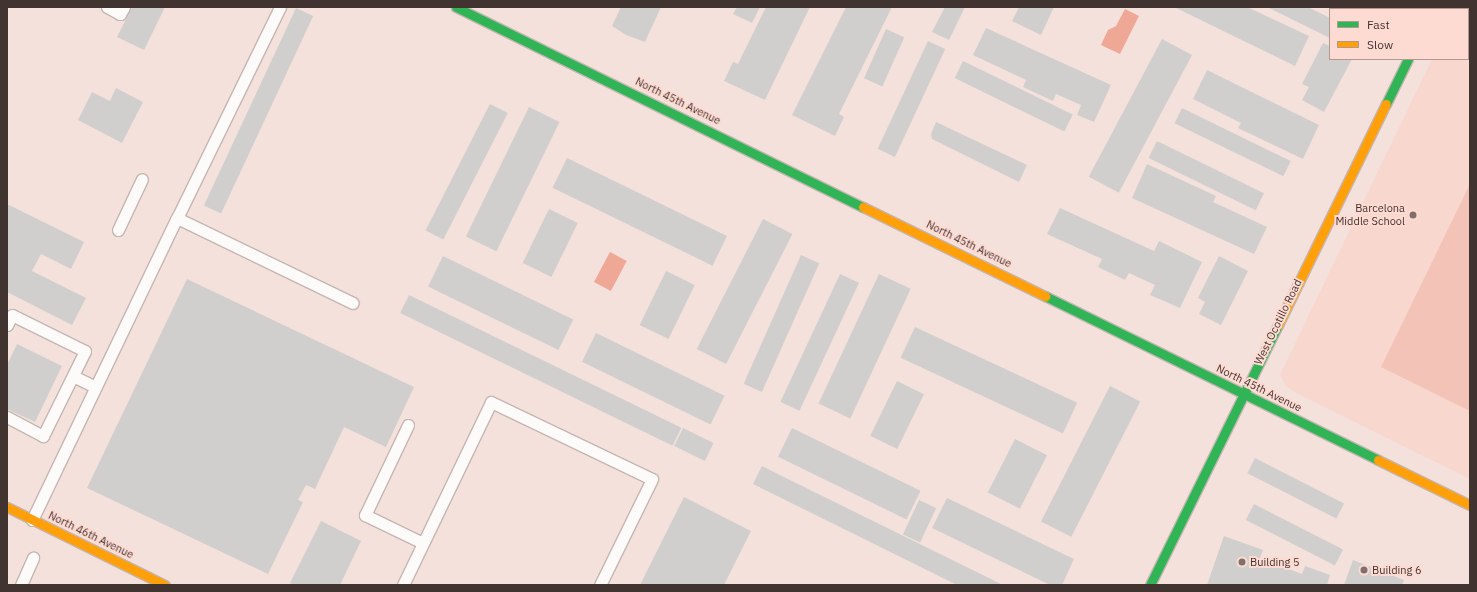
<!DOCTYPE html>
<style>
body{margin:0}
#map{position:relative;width:1477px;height:592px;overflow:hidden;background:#f4e1dc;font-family:"IBM Plex Sans",sans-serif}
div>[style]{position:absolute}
.built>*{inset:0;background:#f7d7ce}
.green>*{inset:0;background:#f4c3b7}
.water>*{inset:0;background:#efa796;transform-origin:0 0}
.building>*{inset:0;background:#d0cfcd;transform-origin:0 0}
.roads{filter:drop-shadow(1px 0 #c4b6b2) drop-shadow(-1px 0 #c4b6b2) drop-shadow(0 1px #c4b6b2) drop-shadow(0 -1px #c4b6b2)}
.lane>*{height:11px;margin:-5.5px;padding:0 5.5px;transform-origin:5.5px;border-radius:5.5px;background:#fdfafa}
.street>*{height:22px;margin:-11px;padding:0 11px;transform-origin:11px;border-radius:11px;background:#fdfafa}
.fast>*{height:9px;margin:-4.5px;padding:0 4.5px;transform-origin:4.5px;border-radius:4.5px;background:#30b455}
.slow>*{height:9px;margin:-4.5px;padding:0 4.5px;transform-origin:4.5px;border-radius:4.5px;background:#ff9f0a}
.dots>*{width:11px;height:11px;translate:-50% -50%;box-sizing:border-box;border:2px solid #fedbd2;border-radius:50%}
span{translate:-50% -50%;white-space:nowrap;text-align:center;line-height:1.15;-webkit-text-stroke:4px #fedbd2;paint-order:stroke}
.street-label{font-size:11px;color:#413330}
.poi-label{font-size:11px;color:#413330}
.right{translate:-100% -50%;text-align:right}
.left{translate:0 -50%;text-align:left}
.frame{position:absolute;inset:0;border:8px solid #413330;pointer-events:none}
.legend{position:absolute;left:1329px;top:8px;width:140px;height:52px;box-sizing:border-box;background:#fedbd2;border:1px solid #b29891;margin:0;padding:5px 7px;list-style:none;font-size:12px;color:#413330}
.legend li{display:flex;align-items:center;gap:8px;height:20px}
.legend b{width:20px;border:1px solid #b29891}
</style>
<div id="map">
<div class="built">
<i style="clip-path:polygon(1457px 7px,1470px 7px,1470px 479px,1298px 394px,1286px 386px,1280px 375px,1432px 59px,1468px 59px,1468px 9px,1456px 9px)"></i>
</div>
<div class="green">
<i style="clip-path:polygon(1470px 184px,1470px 411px,1381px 367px)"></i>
</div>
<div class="water">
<i style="clip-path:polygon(1125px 9px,1139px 16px,1120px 54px,1101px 45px,1108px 30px,1116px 26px)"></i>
<i style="left:610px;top:252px;width:19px;height:34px;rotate:28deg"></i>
</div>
<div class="building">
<i style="clip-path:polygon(132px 7px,165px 7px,144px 50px,117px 37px)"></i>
<i style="clip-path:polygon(621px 7px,661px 7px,645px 42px,626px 35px,612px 26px)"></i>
<i style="clip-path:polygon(737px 7px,760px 7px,752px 23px,733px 14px)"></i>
<i style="clip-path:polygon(766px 7px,810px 7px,765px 100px,724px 81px,733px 62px,738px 64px)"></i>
<i style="clip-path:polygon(846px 7px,892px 7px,839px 114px,844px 117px,835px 136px,792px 115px)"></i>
<i style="clip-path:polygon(945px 7px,965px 7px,949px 40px,932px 32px)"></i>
<i style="clip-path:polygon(1019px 7px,1054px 7px,1041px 35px,1012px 21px)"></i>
<i style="clip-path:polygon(1174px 7px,1247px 7px,1309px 36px,1295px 66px)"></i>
<i style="clip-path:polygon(1267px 7px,1308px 7px,1330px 18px,1330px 38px)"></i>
<i style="left:296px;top:8px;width:19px;height:218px;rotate:25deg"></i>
<i style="clip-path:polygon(986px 28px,1111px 85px,1094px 122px,1077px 115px,1081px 105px,1056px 94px,1053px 101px,1023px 87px,1026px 80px,973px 55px)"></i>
<i style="left:886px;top:29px;width:20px;height:54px;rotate:24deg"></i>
<i style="left:1162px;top:39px;width:34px;height:156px;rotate:28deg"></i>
<i style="left:928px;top:41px;width:19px;height:119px;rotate:25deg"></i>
<i style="clip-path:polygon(1323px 43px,1330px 46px,1330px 59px,1352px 59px,1324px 112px,1302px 100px,1309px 87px,1302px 84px)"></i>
<i style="left:963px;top:61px;width:122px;height:19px;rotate:26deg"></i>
<i style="clip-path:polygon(1207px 70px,1319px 125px,1303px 159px,1238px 128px,1241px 123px,1193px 99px)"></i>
<i style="clip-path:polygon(116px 88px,143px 102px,122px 143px,78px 120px,92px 92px,110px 101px)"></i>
<i style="left:490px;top:104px;width:20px;height:142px;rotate:27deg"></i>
<i style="left:529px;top:107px;width:34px;height:144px;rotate:26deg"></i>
<i style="left:1182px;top:108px;width:121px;height:17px;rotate:26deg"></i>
<i style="clip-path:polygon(936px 122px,1027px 165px,1019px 182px,932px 139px,931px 134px)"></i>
<i style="left:1157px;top:141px;width:119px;height:19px;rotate:26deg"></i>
<i style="left:567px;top:158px;width:178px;height:33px;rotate:26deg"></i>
<i style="clip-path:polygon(1147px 164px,1216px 196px,1213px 202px,1267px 227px,1254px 254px,1132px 198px)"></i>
<i style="clip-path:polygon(7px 204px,84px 242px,71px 269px,41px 254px,32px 271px,86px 298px,72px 325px,7px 292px)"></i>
<i style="clip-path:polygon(1060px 208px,1154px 251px,1159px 241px,1202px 262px,1180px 308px,1150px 295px,1155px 285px,1129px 273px,1125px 280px,1098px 267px,1102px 259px,1047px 234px)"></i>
<i style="left:549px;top:209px;width:32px;height:60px;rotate:26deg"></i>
<i style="left:763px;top:219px;width:33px;height:146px;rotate:27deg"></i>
<i style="left:801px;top:255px;width:20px;height:141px;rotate:24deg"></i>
<i style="left:443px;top:256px;width:145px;height:34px;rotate:26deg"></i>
<i style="clip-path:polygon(1219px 256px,1248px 271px,1221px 325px,1199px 314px,1205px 302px,1198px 298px)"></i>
<i style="left:666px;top:271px;width:32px;height:60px;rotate:26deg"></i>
<i style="left:840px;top:274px;width:21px;height:141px;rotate:25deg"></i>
<i style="left:879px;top:274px;width:35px;height:143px;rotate:25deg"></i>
<i style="clip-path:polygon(187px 279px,414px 387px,386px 447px,344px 427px,315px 489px,306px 485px,298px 500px,303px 502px,268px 574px,87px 488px)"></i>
<i style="left:409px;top:295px;width:303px;height:20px;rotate:26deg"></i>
<i style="left:915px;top:327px;width:179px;height:34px;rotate:25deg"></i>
<i style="left:596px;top:333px;width:143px;height:32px;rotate:26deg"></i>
<i style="clip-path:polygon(17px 344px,62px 366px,35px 422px,7px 409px,7px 365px)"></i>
<i style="left:897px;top:381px;width:30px;height:61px;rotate:26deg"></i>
<i style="left:1110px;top:386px;width:34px;height:152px;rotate:27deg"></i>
<i style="left:683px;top:428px;width:34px;height:20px;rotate:26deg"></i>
<i style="left:792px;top:428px;width:143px;height:32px;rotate:26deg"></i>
<i style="left:1015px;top:439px;width:36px;height:60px;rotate:27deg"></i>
<i style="left:1255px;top:458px;width:100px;height:17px;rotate:27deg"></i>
<i style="clip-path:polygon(762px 466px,792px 481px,1003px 585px,957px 585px,753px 484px)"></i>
<i style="clip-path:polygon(684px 497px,751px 531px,724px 585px,640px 585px)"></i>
<i style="clip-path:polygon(947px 498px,1074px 559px,1062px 585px,1050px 585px,932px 528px)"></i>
<i style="left:919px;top:500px;width:19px;height:38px;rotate:25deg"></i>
<i style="left:1254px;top:504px;width:100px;height:18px;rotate:27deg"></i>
<i style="clip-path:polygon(321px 521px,361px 541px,340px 585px,294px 585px,290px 583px)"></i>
<i style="clip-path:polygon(1224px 536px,1263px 550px,1260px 558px,1302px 574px,1305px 566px,1330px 575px,1327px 585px,1207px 585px)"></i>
<i style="clip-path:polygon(1353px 560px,1404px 580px,1402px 585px,1344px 585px)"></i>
</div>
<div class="roads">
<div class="lane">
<i style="left:107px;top:7px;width:15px;rotate:28deg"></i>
<i style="left:120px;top:14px;width:8px;rotate:-60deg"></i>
<i style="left:280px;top:7px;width:235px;rotate:116deg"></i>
<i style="left:177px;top:218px;width:195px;rotate:25.8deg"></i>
<i style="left:118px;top:230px;width:56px;rotate:-64.8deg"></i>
<i style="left:7px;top:325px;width:11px;rotate:-63deg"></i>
<i style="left:12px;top:315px;width:81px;rotate:26.3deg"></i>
<i style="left:85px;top:351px;width:95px;rotate:116.3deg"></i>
<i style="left:43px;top:436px;width:41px;rotate:-152.2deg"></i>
<i style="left:73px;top:376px;width:25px;rotate:26deg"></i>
<i style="left:408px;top:425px;width:100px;rotate:115.5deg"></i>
<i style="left:365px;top:515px;width:64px;rotate:25.8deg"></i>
<i style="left:32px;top:520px;width:335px;rotate:-64.4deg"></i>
<i style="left:21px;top:585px;width:30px;rotate:-66deg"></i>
<i style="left:403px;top:585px;width:203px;rotate:-64.3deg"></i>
<i style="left:491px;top:402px;width:178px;rotate:25.6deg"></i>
<i style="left:652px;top:479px;width:118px;rotate:116.1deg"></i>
</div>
<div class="street">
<i style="left:1432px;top:9px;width:2px;rotate:-63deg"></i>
</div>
<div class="fast">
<i style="left:456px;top:7px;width:453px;rotate:26.2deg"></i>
<i style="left:1386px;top:104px;width:50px;rotate:-63.9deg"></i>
<i style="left:1045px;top:296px;width:371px;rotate:26.2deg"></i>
<i style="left:1150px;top:585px;width:290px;rotate:-63.8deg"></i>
</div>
<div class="slow">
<i style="left:863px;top:207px;width:203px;rotate:26.1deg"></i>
<i style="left:1278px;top:325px;width:246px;rotate:-64deg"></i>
<i style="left:1378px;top:460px;width:102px;rotate:26.1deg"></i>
<i style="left:7px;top:507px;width:176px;rotate:26.3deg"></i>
</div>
</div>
<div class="dots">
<i style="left:1413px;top:215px;background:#80706c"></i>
<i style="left:1242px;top:562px;background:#80706c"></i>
<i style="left:1364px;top:570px;background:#80706c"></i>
</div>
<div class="street-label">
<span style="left:678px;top:101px;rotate:26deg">North 45th Avenue</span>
<span style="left:969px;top:244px;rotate:26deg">North 45th Avenue</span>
<span style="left:1278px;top:322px;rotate:-64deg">West Ocotillo Road</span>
<span style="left:1259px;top:388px;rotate:26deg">North 45th Avenue</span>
<span style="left:91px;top:535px;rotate:26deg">North 46th Avenue</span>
</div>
<div class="poi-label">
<span class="right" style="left:1405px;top:215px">Barcelona<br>Middle School</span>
<span class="left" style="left:1250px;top:562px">Building 5</span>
<span class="left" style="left:1372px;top:570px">Building 6</span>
</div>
<div class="frame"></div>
<ul class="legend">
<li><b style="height:5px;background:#30b455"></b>Fast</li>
<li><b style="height:5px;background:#ff9f0a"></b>Slow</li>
</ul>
</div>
